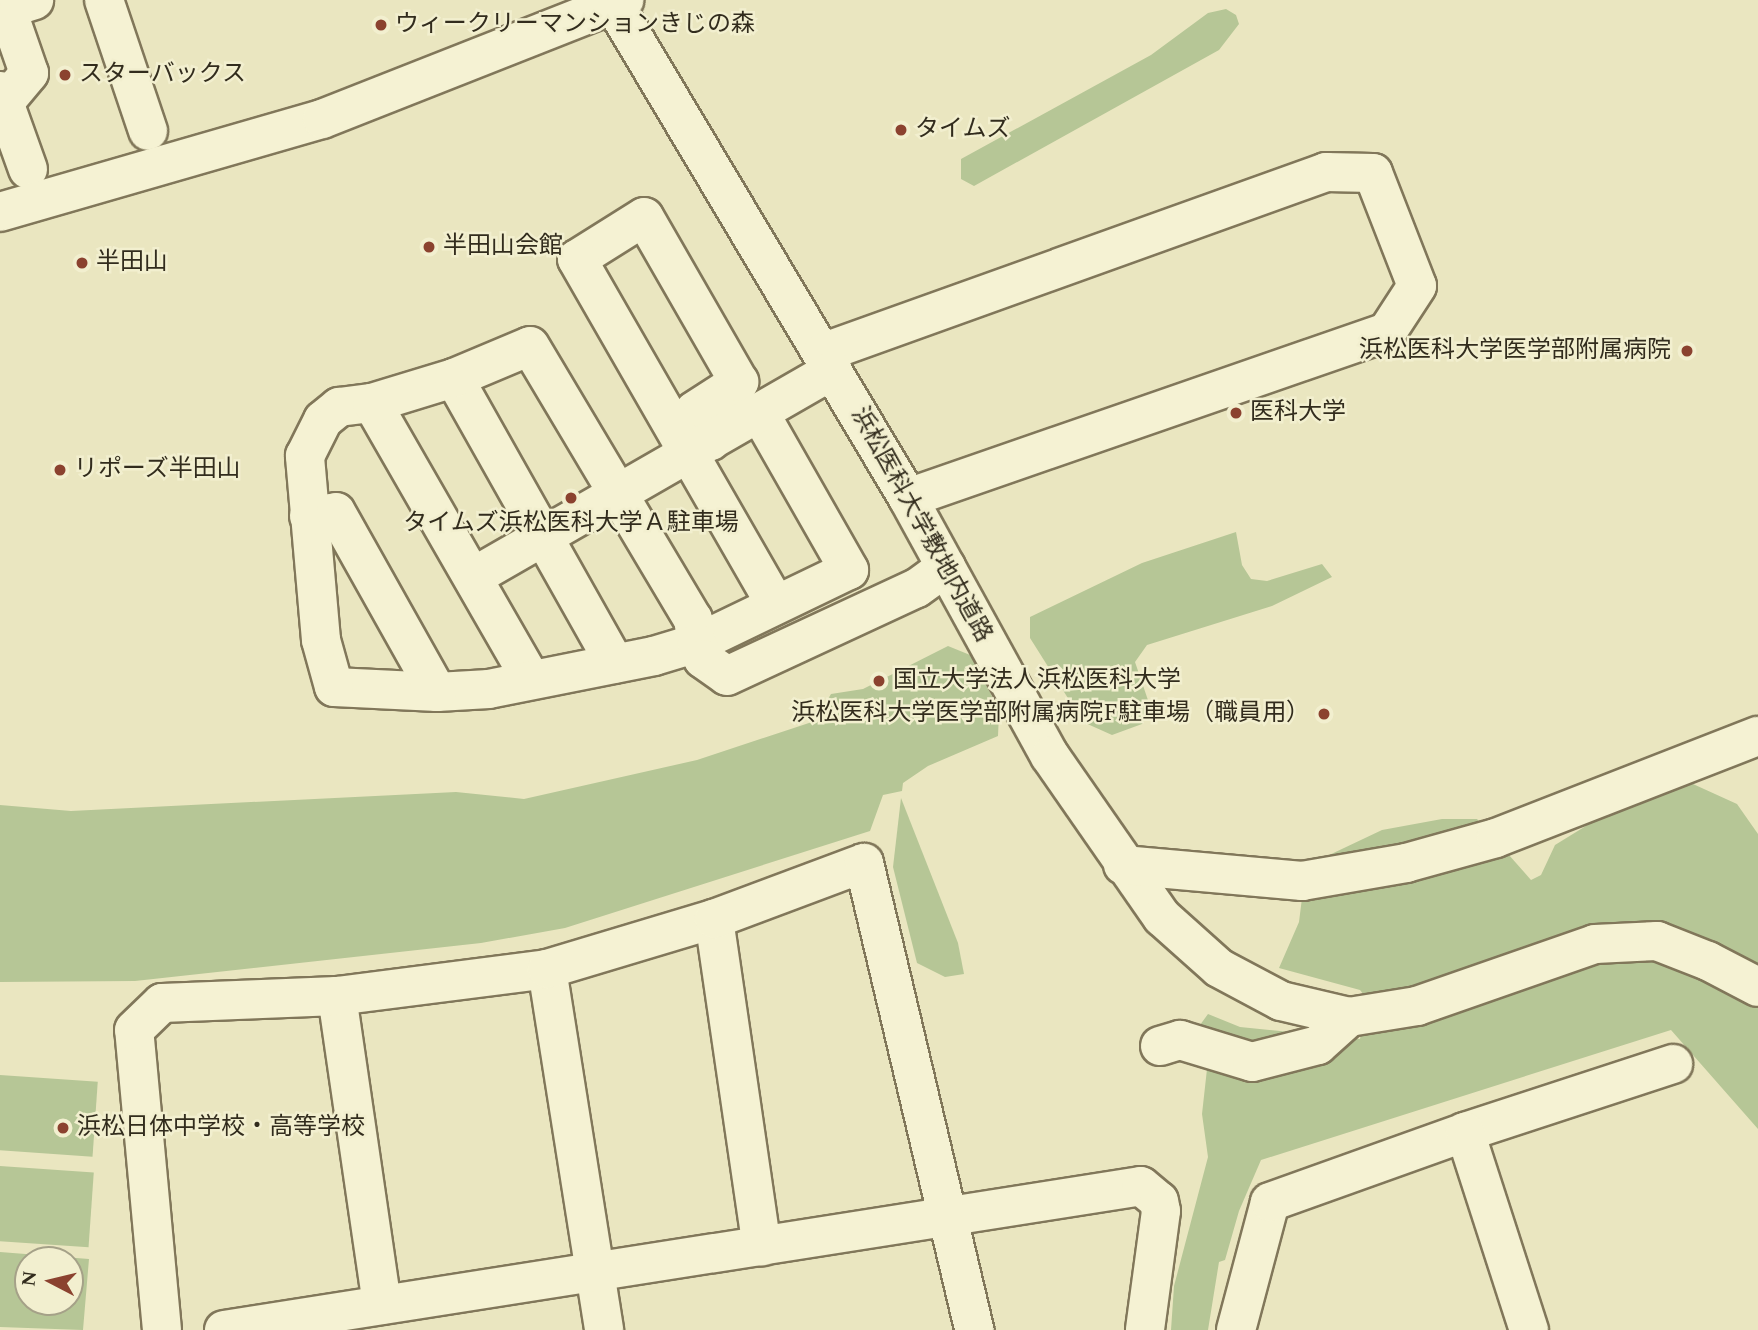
<!DOCTYPE html>
<meta charset="utf-8">
<style>
body{margin:0}
#map{position:relative;width:1758px;height:1330px;overflow:hidden;background:#eae6c0;font-family:Spectral,"Noto Sans JP",serif}
div>[style]{position:absolute}
.green>*{inset:0;background:#b6c696;transform-origin:0 0}
.roads{filter:drop-shadow(2px 0 #81775a) drop-shadow(-2px 0 #81775a) drop-shadow(0 2px #81775a) drop-shadow(0 -2px #81775a)}
.minor>*{height:38px;margin:-19px;padding:0 19px;transform-origin:19px;border-radius:19px;background:#f5f2d3}
.dots>*{width:19px;height:19px;translate:-50% -50%;box-sizing:border-box;border:4px solid #f2efcf;border-radius:50%}
span{translate:-50% -50%;white-space:nowrap;text-align:center;line-height:1.15;-webkit-text-stroke:5px #f2efcf;paint-order:stroke}
.poi-label{font-size:24px;color:#322c1d}
.left{translate:0 -50%;text-align:left}
.right{translate:-100% -50%;text-align:right}
.street-label{font-size:24px;color:#322c1d}
.north{position:absolute;left:14px;top:1246px;width:70px;height:70px;box-sizing:border-box;background:#f2efcf;border:2px solid #a5a188;border-radius:50%;rotate:277deg;font-size:19px;font-weight:700;line-height:28px;text-align:center;color:#322c1d}
.north::after{content:'';display:block;margin:auto;width:24px;height:32px;background:#8b422f;clip-path:polygon(50% 0,100% 100%,50% 72%,0 100%)}
</style>
<div id="map">
<div class="green">
<i style="clip-path:polygon(1226px 9px,1236px 15px,1239px 24px,1219px 50px,974px 186px,961px 179px,961px 159px,1151px 55px,1208px 13px)"></i>
<i style="clip-path:polygon(1236px 532px,1242px 565px,1251px 579px,1267px 581px,1322px 564px,1332px 577px,1272px 606px,1147px 645px,1135px 662px,1151px 709px,1142px 724px,1112px 735px,1083px 722px,1030px 638px,1030px 617px,1142px 563px)"></i>
<i style="clip-path:polygon(948px 646px,975px 657px,999px 713px,998px 736px,928px 766px,903px 783px,902px 791px,883px 795px,870px 831px,565px 928px,481px 943px,135px 981px,0 982px,0 805px,71px 811px,456px 792px,524px 799px,697px 760px,815px 721px,831px 694px,863px 689px)"></i>
<i style="clip-path:polygon(1693px 784px,1737px 804px,1758px 834px,1758px 1129px,1671px 1030px,1261px 1160px,1239px 1211px,1225px 1260px,1219px 1262px,1208px 1330px,1171px 1330px,1174px 1286px,1208px 1157px,1202px 1114px,1207px 1069px,1192px 1036px,1208px 1014px,1240px 1027px,1360px 1039px,1368px 1000px,1360px 990px,1279px 968px,1299px 922px,1306px 866px,1382px 830px,1442px 819px,1477px 819px,1531px 880px,1541px 875px,1555px 845px,1607px 813px,1647px 793px)"></i>
<i style="clip-path:polygon(901px 798px,958px 943px,964px 974px,945px 977px,917px 963px,893px 867px)"></i>
<i style="left:0;top:1075px;width:98px;height:75px;rotate:4deg"></i>
<i style="left:0;top:1166px;width:94px;height:75px;rotate:4deg"></i>
<i style="clip-path:polygon(evenodd,0 1252px,89px 1259px,83px 1330px,0 1327px,0 1252px,28px 1260px,70px 1260px,70px 1302px,28px 1302px,28px 1260px)"></i>
</div>
<div class="roads">
<div class="minor">
<i style="left:104px;top:0;width:138px;rotate:71.4deg"></i>
<i style="left:614px;top:5px;width:574px;rotate:59.19deg"></i>
<i style="left:908px;top:498px;width:294px;rotate:61.2deg"></i>
<i style="left:1050px;top:756px;width:196px;rotate:55.2deg"></i>
<i style="left:1162px;top:917px;width:76px;rotate:41.8deg"></i>
<i style="left:1219px;top:968px;width:70px;rotate:28deg"></i>
<i style="left:1281px;top:1001px;width:70px;rotate:13.2deg"></i>
<i style="left:1349px;top:1017px;width:69px;rotate:-9.2deg"></i>
<i style="left:1417px;top:1006px;width:188px;rotate:-19.2deg"></i>
<i style="left:1595px;top:944px;width:62px;rotate:-2.8deg"></i>
<i style="left:1657px;top:941px;width:55px;rotate:21.4deg"></i>
<i style="left:1708px;top:961px;width:56px;rotate:27.5deg"></i>
<i style="left:0;top:91px;width:83px;rotate:70.3deg"></i>
<i style="left:4px;top:103px;width:39px;rotate:-50deg"></i>
<i style="left:29px;top:73px;width:58px;rotate:-109.1deg"></i>
<i style="left:10px;top:18px;width:16px;rotate:-55deg"></i>
<i style="left:19px;top:5px;width:16px;rotate:-18deg"></i>
<i style="left:0;top:212px;width:335px;rotate:-16.1deg"></i>
<i style="left:322px;top:119px;width:325px;rotate:-21.5deg"></i>
<i style="left:822px;top:353px;width:536px;rotate:-19.75deg"></i>
<i style="left:1326px;top:172px;width:47px;rotate:1.2deg"></i>
<i style="left:1373px;top:173px;width:121px;rotate:68.7deg"></i>
<i style="left:1417px;top:286px;width:55px;rotate:123.1deg"></i>
<i style="left:1387px;top:332px;width:507px;rotate:160.89deg"></i>
<i style="left:454px;top:378px;width:328px;rotate:60.6deg"></i>
<i style="left:372px;top:403px;width:319px;rotate:60.1deg"></i>
<i style="left:759px;top:412px;width:182px;rotate:60.3deg"></i>
<i style="left:849px;top:570px;width:169px;rotate:154.3deg"></i>
<i style="left:697px;top:643px;width:45px;rotate:163.2deg"></i>
<i style="left:654px;top:656px;width:168px;rotate:168.7deg"></i>
<i style="left:489px;top:689px;width:52px;rotate:176.7deg"></i>
<i style="left:437px;top:692px;width:103px;rotate:-177.2deg"></i>
<i style="left:334px;top:687px;width:49px;rotate:-105.5deg"></i>
<i style="left:321px;top:640px;width:185px;rotate:-95deg"></i>
<i style="left:305px;top:456px;width:40px;rotate:-63.4deg"></i>
<i style="left:323px;top:420px;width:21px;rotate:-39deg"></i>
<i style="left:339px;top:407px;width:33px;rotate:-7deg"></i>
<i style="left:372px;top:403px;width:86px;rotate:-17deg"></i>
<i style="left:454px;top:378px;width:82px;rotate:-22.8deg"></i>
<i style="left:530px;top:346px;width:318px;rotate:59.2deg"></i>
<i style="left:693px;top:619px;width:24px;rotate:81deg"></i>
<i style="left:697px;top:643px;width:17px;rotate:69deg"></i>
<i style="left:703px;top:659px;width:29px;rotate:35deg"></i>
<i style="left:727px;top:676px;width:209px;rotate:-24.9deg"></i>
<i style="left:917px;top:588px;width:36px;rotate:-36deg"></i>
<i style="left:711px;top:441px;width:34px;rotate:-120deg"></i>
<i style="left:694px;top:411px;width:54px;rotate:-32.8deg"></i>
<i style="left:739px;top:382px;width:190px;rotate:-119.9deg"></i>
<i style="left:644px;top:217px;width:79px;rotate:147.9deg"></i>
<i style="left:577px;top:259px;width:397px;rotate:60.1deg"></i>
<i style="left:309px;top:516px;width:27px;rotate:-8deg"></i>
<i style="left:336px;top:512px;width:206px;rotate:60.7deg"></i>
<i style="left:473px;top:577px;width:415px;rotate:-29.9deg"></i>
<i style="left:1123px;top:865px;width:180px;rotate:5.1deg"></i>
<i style="left:1302px;top:881px;width:106px;rotate:-9.8deg"></i>
<i style="left:1406px;top:863px;width:93px;rotate:-15.5deg"></i>
<i style="left:1496px;top:838px;width:281px;rotate:-21.3deg"></i>
<i style="left:714px;top:919px;width:331px;rotate:81.7deg"></i>
<i style="left:547px;top:969px;width:365px;rotate:81deg"></i>
<i style="left:337px;top:996px;width:312px;rotate:81.7deg"></i>
<i style="left:1160px;top:1046px;width:21px;rotate:-17deg"></i>
<i style="left:1180px;top:1040px;width:75px;rotate:17deg"></i>
<i style="left:1252px;top:1062px;width:68px;rotate:-14.4deg"></i>
<i style="left:1318px;top:1045px;width:42px;rotate:-42.1deg"></i>
<i style="left:1465px;top:1132px;width:219px;rotate:-18.1deg"></i>
<i style="left:162px;top:1330px;width:301px;rotate:-95.3deg"></i>
<i style="left:134px;top:1030px;width:39px;rotate:-44deg"></i>
<i style="left:162px;top:1003px;width:175px;rotate:-2.3deg"></i>
<i style="left:337px;top:996px;width:212px;rotate:-7.3deg"></i>
<i style="left:547px;top:969px;width:174px;rotate:-16.7deg"></i>
<i style="left:714px;top:919px;width:160px;rotate:-20.5deg"></i>
<i style="left:864px;top:863px;width:480px;rotate:76.7deg"></i>
<i style="left:224px;top:1330px;width:928px;rotate:-8.92deg"></i>
<i style="left:1141px;top:1186px;width:23px;rotate:40deg"></i>
<i style="left:1159px;top:1201px;width:10px;rotate:79deg"></i>
<i style="left:1161px;top:1211px;width:120px;rotate:97.7deg"></i>
<i style="left:1236px;top:1330px;width:132px;rotate:-75.1deg"></i>
<i style="left:1270px;top:1202px;width:207px;rotate:-19.7deg"></i>
<i style="left:1465px;top:1132px;width:208px;rotate:72.1deg"></i>
</div>
</div>
<div class="dots">
<i style="left:381px;top:25px;background:#8b422f"></i>
<i style="left:65px;top:75px;background:#8b422f"></i>
<i style="left:901px;top:130px;background:#8b422f"></i>
<i style="left:429px;top:247px;background:#8b422f"></i>
<i style="left:82px;top:263px;background:#8b422f"></i>
<i style="left:1687px;top:351px;background:#8b422f"></i>
<i style="left:1236px;top:413px;background:#8b422f"></i>
<i style="left:60px;top:470px;background:#8b422f"></i>
<i style="left:571px;top:498px;background:#8b422f"></i>
<i style="left:879px;top:681px;background:#8b422f"></i>
<i style="left:1324px;top:714px;background:#8b422f"></i>
<i style="left:63px;top:1128px;background:#8b422f"></i>
</div>
<div class="poi-label">
<span class="left" style="left:395px;top:25px">ウィークリーマンションきじの森</span>
<span class="left" style="left:79px;top:75px">スターバックス</span>
<span class="left" style="left:915px;top:130px">タイムズ</span>
<span class="left" style="left:443px;top:247px">半田山会館</span>
<span class="left" style="left:96px;top:263px">半田山</span>
<span class="right" style="left:1671px;top:351px">浜松医科大学医学部附属病院</span>
<span class="left" style="left:1250px;top:413px">医科大学</span>
<span class="left" style="left:74px;top:470px">リポーズ半田山</span>
<span style="left:571px;top:524px">タイムズ浜松医科大学Ａ駐車場</span>
<span class="left" style="left:893px;top:681px">国立大学法人浜松医科大学</span>
<span class="right" style="left:1310px;top:714px">浜松医科大学医学部附属病院F駐車場（職員用）</span>
<span class="left" style="left:77px;top:1128px">浜松日体中学校・高等学校</span>
</div>
<div class="street-label">
<span style="left:921px;top:525px;rotate:61deg">浜松医科大学敷地内道路</span>
</div>
<div class="north">N</div>
</div>
